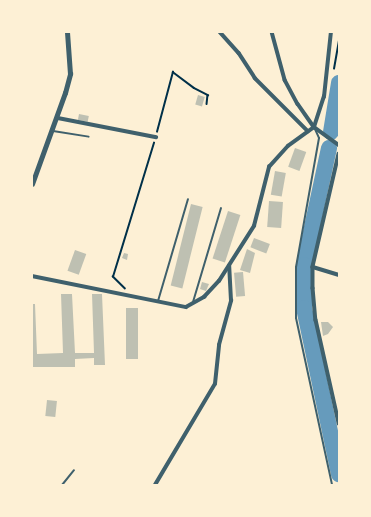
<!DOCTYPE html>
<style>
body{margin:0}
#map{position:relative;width:371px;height:517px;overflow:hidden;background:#fdf0d5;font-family:Literata,serif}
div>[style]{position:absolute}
.river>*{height:16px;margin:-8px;padding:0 8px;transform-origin:8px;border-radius:8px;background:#669bbc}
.building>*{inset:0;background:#bec0b2;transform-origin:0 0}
.path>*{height:1.5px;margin:-0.75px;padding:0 0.75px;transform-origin:0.75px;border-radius:0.75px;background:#003049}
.service>*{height:2px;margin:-1px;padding:0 1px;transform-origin:1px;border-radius:1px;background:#3f606c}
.minor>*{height:3.5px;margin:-1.75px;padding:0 1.75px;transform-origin:1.75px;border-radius:1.75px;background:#3f606c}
.tertiary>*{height:4.5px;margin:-2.25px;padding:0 2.25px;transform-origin:2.25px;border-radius:2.25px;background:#3f606c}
span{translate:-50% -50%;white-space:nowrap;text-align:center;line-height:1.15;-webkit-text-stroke:4px #fdf0d5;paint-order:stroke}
.frame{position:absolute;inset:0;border:33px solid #fdf0d5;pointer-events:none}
</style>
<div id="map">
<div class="river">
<div style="left:331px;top:132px;width:50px;rotate:-80.7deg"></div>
<div style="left:329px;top:148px;width:120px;rotate:102.1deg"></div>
<div style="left:304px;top:265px;width:43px;rotate:90deg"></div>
<div style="left:304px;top:308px;width:170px;rotate:78.1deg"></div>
</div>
<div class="building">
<div style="left:198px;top:95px;width:7px;height:10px;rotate:16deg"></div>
<div style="left:79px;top:114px;width:10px;height:6px;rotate:11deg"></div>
<div style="left:295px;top:148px;width:12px;height:20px;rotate:20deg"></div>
<div style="left:275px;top:171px;width:11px;height:24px;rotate:10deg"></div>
<div style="left:269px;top:201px;width:14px;height:26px;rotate:4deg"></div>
<div style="left:191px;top:204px;width:12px;height:84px;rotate:14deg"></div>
<div style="left:228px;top:211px;width:13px;height:50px;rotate:18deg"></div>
<div style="left:254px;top:238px;width:17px;height:10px;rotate:21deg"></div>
<div style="clip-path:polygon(247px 249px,255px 253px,250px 273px,240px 270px)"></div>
<div style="left:75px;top:250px;width:12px;height:22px;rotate:20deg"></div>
<div style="clip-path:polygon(124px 253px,128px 254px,127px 260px,122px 258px)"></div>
<div style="left:243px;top:272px;width:24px;height:9px;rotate:85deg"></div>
<div style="clip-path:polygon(202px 282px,209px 284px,206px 291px,200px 289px)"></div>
<div style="clip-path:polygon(61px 294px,72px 294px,75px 353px,94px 353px,92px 294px,102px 294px,105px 365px,94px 365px,94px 358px,75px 359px,75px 367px,32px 367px,32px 304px,35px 304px,37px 354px,63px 353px)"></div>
<div style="left:126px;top:308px;width:12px;height:51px"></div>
<div style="clip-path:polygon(321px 322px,328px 322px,333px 327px,328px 334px,323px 336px)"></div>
<div style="left:47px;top:400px;width:10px;height:16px;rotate:6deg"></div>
</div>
<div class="path">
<div style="left:334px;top:69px;width:28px;rotate:-80deg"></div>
<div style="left:157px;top:132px;width:62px;rotate:-75.1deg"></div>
<div style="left:173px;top:72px;width:26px;rotate:37deg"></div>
<div style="left:194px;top:88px;width:16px;rotate:27deg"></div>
<div style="left:208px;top:95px;width:9px;rotate:96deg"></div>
<div style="left:125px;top:289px;width:17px;rotate:-135deg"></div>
<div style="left:113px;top:277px;width:140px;rotate:-73deg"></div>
</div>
<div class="service">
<div style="left:315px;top:129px;width:10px;rotate:66deg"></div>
<div style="left:319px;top:138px;width:131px;rotate:100.1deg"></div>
<div style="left:296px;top:267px;width:51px;rotate:90deg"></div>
<div style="left:296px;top:318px;width:171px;rotate:77.8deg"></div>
<div style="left:53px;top:131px;width:36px;rotate:9deg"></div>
<div style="left:158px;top:301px;width:106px;rotate:-73.6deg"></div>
<div style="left:193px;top:302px;width:98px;rotate:-73.4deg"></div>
<div style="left:62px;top:485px;width:19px;rotate:-51deg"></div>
</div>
<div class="minor">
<div style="left:220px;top:32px;width:28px;rotate:48deg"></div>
<div style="left:239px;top:53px;width:30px;rotate:57deg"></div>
<div style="left:255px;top:78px;width:75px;rotate:45deg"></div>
<div style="left:272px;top:32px;width:50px;rotate:74.8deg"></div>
<div style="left:285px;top:80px;width:27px;rotate:62deg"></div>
<div style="left:298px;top:104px;width:28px;rotate:55deg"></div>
<div style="left:314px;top:127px;width:31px;rotate:36deg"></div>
<div style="left:58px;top:118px;width:100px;rotate:11deg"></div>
<div style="left:339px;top:154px;width:116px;rotate:103deg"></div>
<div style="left:313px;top:267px;width:21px;rotate:90deg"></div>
<div style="left:313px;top:288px;width:32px;rotate:85deg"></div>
<div style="left:316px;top:320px;width:106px;rotate:77.4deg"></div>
<div style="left:313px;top:267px;width:27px;rotate:17deg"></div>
<div style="left:32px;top:276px;width:157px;rotate:11.4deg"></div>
<div style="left:186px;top:307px;width:21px;rotate:-29deg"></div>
<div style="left:204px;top:297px;width:22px;rotate:-47deg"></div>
<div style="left:219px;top:281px;width:65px;rotate:-57.5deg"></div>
<div style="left:254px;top:226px;width:61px;rotate:-75.7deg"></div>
<div style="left:269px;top:167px;width:28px;rotate:-48deg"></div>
<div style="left:288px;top:146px;width:32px;rotate:-36deg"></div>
<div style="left:314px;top:127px;width:32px;rotate:-72deg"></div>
<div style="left:324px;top:97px;width:65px;rotate:-83.9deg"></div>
<div style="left:155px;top:485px;width:117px;rotate:-59.3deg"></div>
<div style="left:215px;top:384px;width:39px;rotate:-84deg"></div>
<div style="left:219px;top:345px;width:46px;rotate:-74.7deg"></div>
<div style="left:231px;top:301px;width:35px;rotate:-93deg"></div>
</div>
<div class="tertiary">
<div style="left:32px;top:184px;width:97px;rotate:-70.1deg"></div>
<div style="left:65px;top:93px;width:20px;rotate:-75deg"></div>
<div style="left:70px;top:74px;width:42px;rotate:-94.1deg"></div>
</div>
<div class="frame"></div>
</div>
